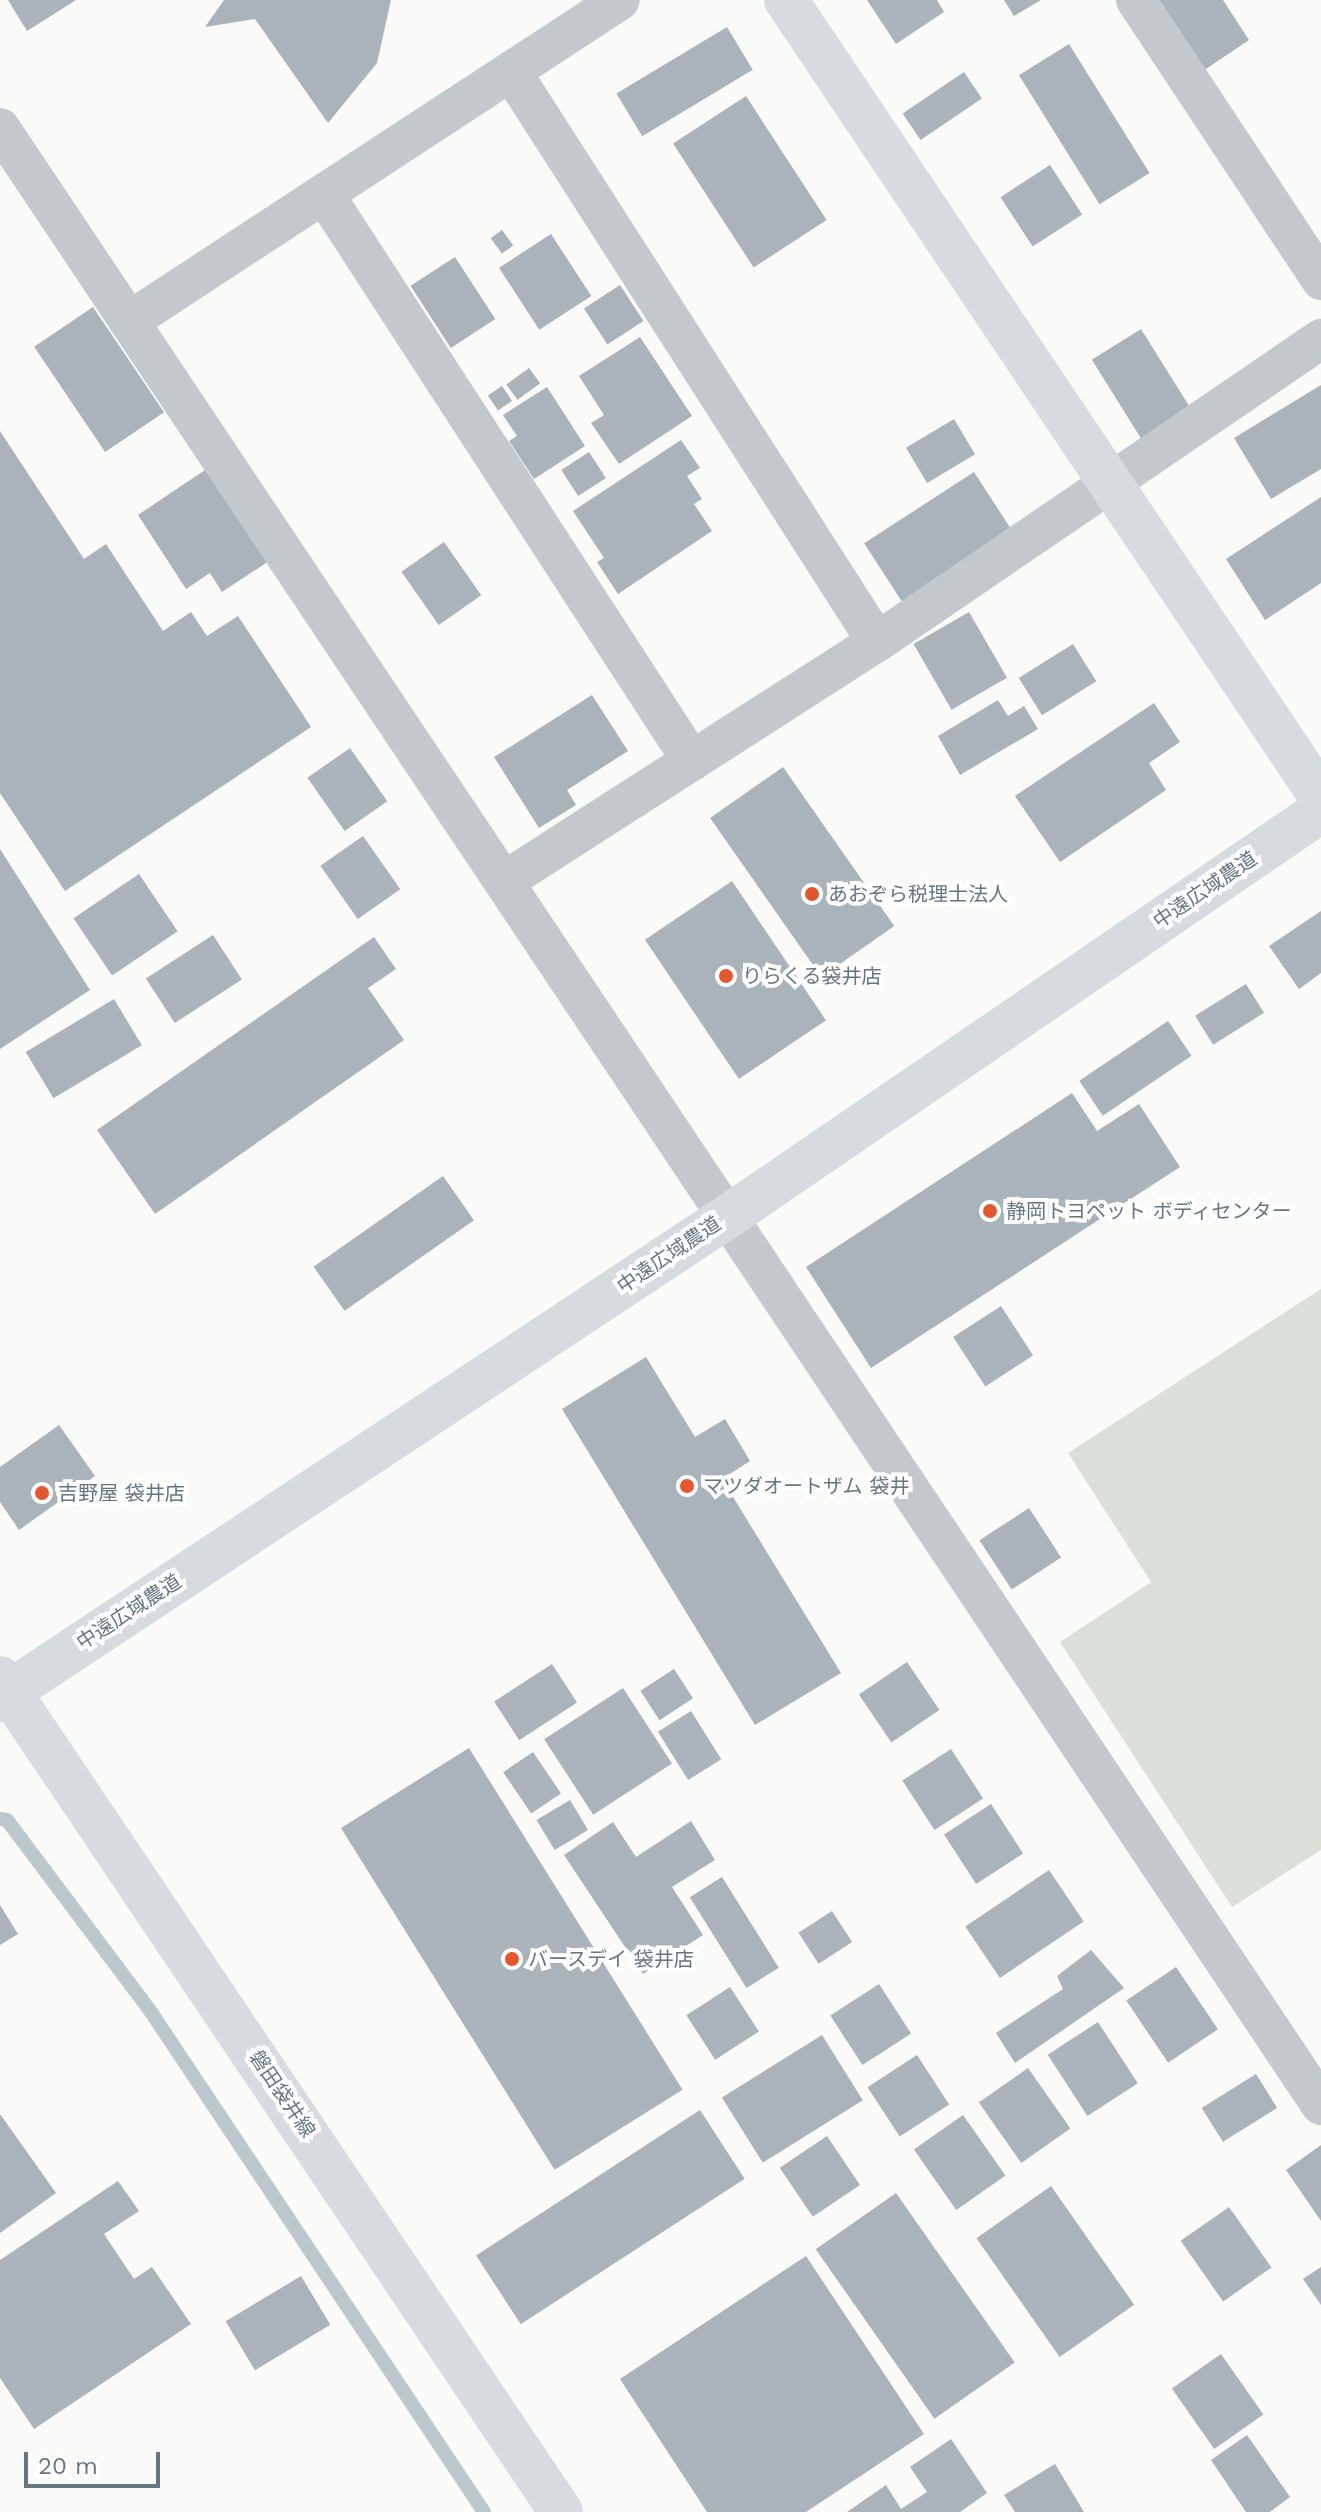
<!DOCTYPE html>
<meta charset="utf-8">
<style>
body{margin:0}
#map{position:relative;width:1321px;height:2512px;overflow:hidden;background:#fafaf8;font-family:"Work Sans","Noto Sans JP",sans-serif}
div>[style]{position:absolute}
.green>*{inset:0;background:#dadfd7}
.stream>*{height:14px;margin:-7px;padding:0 7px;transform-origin:7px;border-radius:7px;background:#bbc7cb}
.building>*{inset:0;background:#aab3b9;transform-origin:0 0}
.street>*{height:40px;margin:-20px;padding:0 20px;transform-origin:20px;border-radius:20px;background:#c3c8cc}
.secondary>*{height:44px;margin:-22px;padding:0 22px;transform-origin:22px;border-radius:22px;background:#d6dbdf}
.primary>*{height:44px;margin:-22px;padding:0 22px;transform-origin:22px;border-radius:22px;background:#d6dbdf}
.dots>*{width:22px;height:22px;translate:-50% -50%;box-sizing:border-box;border:4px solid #fff;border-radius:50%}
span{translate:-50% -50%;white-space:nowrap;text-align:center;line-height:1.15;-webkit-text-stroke:8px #fff;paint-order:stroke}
.street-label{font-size:20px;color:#657683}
.poi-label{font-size:20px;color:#657683}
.left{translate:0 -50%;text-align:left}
.scale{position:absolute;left:24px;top:2452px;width:136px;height:36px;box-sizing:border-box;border:4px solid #657683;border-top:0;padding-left:10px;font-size:24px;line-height:28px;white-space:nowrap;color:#657683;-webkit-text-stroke:6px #fff;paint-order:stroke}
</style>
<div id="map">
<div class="green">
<div style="clip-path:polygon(1321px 1289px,1321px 1850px,1232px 1907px,1060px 1642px,1151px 1582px,1068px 1453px)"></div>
</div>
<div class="stream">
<div style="left:0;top:1819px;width:7px;rotate:8deg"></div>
<div style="left:7px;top:1820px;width:240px;rotate:53.1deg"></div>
<div style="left:151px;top:2012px;width:601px;rotate:56.34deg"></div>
</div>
<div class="building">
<div style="clip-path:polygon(8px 0,76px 0,27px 31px)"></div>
<div style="clip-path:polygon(224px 0,391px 0,377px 63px,328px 123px,255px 19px,205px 27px)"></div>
<div style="clip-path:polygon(867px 0,937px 0,944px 12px,896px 44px)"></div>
<div style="clip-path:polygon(1004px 0,1041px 0,1014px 16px)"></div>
<div style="clip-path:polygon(1153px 0,1223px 0,1249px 40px,1200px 73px)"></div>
<div style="left:727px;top:27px;width:50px;height:129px;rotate:59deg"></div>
<div style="left:1069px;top:44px;width:152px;height:59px;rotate:58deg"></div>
<div style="left:964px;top:72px;width:32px;height:74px;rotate:56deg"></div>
<div style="left:746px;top:96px;width:148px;height:87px;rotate:57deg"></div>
<div style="left:1050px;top:165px;width:59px;height:59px;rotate:57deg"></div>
<div style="left:502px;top:230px;width:19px;height:14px;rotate:54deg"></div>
<div style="left:551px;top:234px;width:74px;height:62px;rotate:57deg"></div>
<div style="left:455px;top:257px;width:74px;height:53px;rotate:57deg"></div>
<div style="left:620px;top:285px;width:43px;height:43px;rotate:57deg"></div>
<div style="left:93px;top:307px;width:127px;height:71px;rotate:56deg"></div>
<div style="left:1141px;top:329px;width:100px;height:58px;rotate:58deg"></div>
<div style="clip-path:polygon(640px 337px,692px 416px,619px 464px,591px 423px,604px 415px,579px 376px)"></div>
<div style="left:529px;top:368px;width:19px;height:28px;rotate:54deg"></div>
<div style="clip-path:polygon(1321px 385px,1321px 469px,1271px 499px,1234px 438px)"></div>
<div style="left:502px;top:386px;width:18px;height:17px;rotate:56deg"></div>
<div style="clip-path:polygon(547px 387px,585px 446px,534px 479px,509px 441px,517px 436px,503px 415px)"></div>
<div style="left:954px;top:419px;width:41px;height:56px;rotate:59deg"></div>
<div style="clip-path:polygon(0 431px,84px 559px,106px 544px,163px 631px,191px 612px,207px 636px,238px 616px,311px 727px,65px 891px,0 793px)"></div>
<div style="clip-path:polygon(681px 440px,700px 468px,687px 476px,702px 499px,694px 504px,712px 531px,618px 594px,597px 562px,604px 558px,573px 511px)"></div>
<div style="left:589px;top:452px;width:31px;height:33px;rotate:57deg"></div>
<div style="clip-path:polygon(208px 468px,269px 561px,222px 592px,210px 573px,186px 589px,138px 515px)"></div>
<div style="left:974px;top:472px;width:72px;height:131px;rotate:57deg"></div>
<div style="clip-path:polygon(1321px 497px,1321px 583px,1265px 620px,1226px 559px)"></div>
<div style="left:444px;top:542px;width:65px;height:52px;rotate:55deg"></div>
<div style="left:969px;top:612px;width:76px;height:64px;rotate:60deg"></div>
<div style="left:1073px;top:644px;width:44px;height:64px;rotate:58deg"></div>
<div style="clip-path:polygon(592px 695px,628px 751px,567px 790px,576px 805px,539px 828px,494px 757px)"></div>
<div style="clip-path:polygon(998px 700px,1008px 716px,1024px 706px,1038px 729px,960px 775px,938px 736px)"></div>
<div style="clip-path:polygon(1154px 703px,1180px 742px,1149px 763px,1166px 790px,1060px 862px,1015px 796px)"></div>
<div style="left:350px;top:748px;width:65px;height:52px;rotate:55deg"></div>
<div style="left:783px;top:767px;width:194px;height:89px;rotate:55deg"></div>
<div style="left:363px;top:836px;width:65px;height:52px;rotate:55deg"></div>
<div style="clip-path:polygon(0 849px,90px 990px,0 1049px)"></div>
<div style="left:139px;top:874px;width:69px;height:79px;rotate:56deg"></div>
<div style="left:732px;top:881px;width:168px;height:105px;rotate:56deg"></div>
<div style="clip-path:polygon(1321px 911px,1321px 973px,1299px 989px,1269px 946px)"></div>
<div style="left:213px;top:935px;width:53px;height:80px;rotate:57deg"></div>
<div style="clip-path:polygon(374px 937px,396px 969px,368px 988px,404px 1040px,155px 1214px,97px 1130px)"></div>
<div style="left:1246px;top:984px;width:34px;height:60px;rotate:58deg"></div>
<div style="left:114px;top:999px;width:54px;height:103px;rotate:59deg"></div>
<div style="left:1168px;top:1021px;width:42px;height:107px;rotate:56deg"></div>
<div style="clip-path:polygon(1072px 1093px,1097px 1131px,1139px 1104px,1180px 1167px,871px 1368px,806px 1267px)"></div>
<div style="left:443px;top:1176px;width:54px;height:158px;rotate:55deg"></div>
<div style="left:1001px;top:1306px;width:59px;height:57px;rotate:57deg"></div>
<div style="clip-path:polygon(646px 1357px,695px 1437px,725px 1419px,750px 1461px,722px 1479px,841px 1673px,755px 1725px,562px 1409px)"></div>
<div style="clip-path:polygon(59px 1425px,95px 1476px,19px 1530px,0 1502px,0 1467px)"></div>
<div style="left:1029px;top:1508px;width:59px;height:59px;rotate:57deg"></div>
<div style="left:907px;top:1662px;width:58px;height:58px;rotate:56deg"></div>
<div style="left:552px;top:1664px;width:46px;height:69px;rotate:57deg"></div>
<div style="left:674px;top:1669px;width:35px;height:40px;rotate:57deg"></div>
<div style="left:623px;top:1688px;width:90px;height:94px;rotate:57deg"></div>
<div style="left:691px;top:1711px;width:57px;height:39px;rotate:58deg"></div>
<div style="left:469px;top:1748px;width:403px;height:151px;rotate:58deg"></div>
<div style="left:951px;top:1749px;width:59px;height:58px;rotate:57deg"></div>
<div style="left:533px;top:1752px;width:50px;height:36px;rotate:56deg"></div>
<div style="left:570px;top:1800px;width:35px;height:39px;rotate:59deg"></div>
<div style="left:991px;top:1804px;width:59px;height:56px;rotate:57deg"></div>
<div style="clip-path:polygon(691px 1821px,715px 1860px,672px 1887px,703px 1935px,643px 1974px,564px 1855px,613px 1822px,636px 1857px)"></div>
<div style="left:1049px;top:1870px;width:62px;height:101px;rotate:56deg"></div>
<div style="left:722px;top:1877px;width:107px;height:38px;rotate:58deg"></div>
<div style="clip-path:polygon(0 1905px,18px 1934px,0 1945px)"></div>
<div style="left:832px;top:1911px;width:37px;height:40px;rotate:57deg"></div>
<div style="clip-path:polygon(1091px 1950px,1124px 1988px,1015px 2063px,996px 2033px,1063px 1989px,1057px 1976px)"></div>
<div style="left:1176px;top:1967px;width:75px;height:60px;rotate:56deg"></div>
<div style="left:879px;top:1984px;width:59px;height:58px;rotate:57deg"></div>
<div style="left:730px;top:1987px;width:53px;height:52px;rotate:57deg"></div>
<div style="left:1098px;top:2022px;width:73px;height:60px;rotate:57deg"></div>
<div style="left:822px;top:2035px;width:77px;height:118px;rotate:58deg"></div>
<div style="left:917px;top:2055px;width:59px;height:59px;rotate:57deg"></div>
<div style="left:1028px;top:2068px;width:74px;height:60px;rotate:55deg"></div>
<div style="left:1256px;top:2074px;width:40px;height:64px;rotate:58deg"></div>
<div style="left:700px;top:2110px;width:82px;height:267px;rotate:57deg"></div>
<div style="clip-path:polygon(0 2114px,56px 2193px,0 2233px)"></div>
<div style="left:963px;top:2115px;width:74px;height:60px;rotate:55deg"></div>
<div style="left:827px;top:2136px;width:59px;height:57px;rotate:56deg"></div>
<div style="clip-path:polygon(1321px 2145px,1321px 2221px,1286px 2170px)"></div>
<div style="clip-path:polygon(118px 2181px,139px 2211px,104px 2234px,134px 2279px,152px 2267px,191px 2324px,34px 2429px,0 2378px,0 2260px)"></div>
<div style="left:1051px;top:2186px;width:145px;height:91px;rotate:55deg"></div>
<div style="left:896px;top:2193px;width:207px;height:98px;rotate:55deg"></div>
<div style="left:1229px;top:2207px;width:74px;height:59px;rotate:55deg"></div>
<div style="clip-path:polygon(806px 2256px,924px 2434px,806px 2512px,707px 2512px,620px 2379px)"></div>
<div style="clip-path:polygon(1321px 2267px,1321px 2305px,1303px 2279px)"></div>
<div style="left:301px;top:2276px;width:57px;height:88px;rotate:59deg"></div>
<div style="left:1221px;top:2354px;width:74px;height:60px;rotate:55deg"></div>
<div style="clip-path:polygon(1247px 2435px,1290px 2497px,1270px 2512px,1246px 2512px,1211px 2460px)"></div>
<div style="clip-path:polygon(951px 2439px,987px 2493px,960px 2512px,847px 2512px,886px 2485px,901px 2509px,927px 2492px,910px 2467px)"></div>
<div style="clip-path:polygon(1055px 2464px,1084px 2512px,1015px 2512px,1004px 2495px)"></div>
</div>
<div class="street">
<div style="left:1136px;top:0;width:336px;rotate:56.5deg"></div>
<div style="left:0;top:128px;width:2378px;rotate:56.25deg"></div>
<div style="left:324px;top:194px;width:676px;rotate:57.02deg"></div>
<div style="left:131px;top:320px;width:584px;rotate:-33.2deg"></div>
<div style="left:877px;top:642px;width:538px;rotate:-34.31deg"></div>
<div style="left:506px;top:880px;width:441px;rotate:-32.7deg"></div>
<div style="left:877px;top:642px;width:678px;rotate:-122.66deg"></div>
</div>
<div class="secondary">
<div style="left:786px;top:0;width:960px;rotate:56.13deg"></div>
<div style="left:0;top:1678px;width:1005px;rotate:56.07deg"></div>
<div style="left:12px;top:1690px;width:861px;rotate:-33.49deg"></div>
<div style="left:730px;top:1215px;width:716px;rotate:-34.36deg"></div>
</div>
<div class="primary">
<div style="left:0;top:1700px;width:16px;rotate:-40deg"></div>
</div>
<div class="dots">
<div style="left:812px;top:894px;background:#e4572e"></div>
<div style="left:726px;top:976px;background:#e4572e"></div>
<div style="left:990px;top:1211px;background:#e4572e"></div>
<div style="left:687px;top:1486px;background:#e4572e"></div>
<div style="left:42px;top:1493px;background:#e4572e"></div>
<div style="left:512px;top:1959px;background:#e4572e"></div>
</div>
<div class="street-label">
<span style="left:1205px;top:890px;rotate:-34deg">中遠広域農道</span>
<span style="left:669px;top:1255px;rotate:-34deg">中遠広域農道</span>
<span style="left:129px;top:1612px;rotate:-33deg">中遠広域農道</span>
<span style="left:282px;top:2094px;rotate:56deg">磐田袋井線</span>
</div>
<div class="poi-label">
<span class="left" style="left:828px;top:894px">あおぞら税理士法人</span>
<span class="left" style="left:742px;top:976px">りらくる袋井店</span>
<span class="left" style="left:1006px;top:1211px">静岡トヨペット ボディセンター</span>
<span class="left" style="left:703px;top:1486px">マツダオートザム 袋井</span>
<span class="left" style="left:58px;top:1493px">吉野屋 袋井店</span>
<span class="left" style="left:528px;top:1959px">バースデイ 袋井店</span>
</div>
<div class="scale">20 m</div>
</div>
